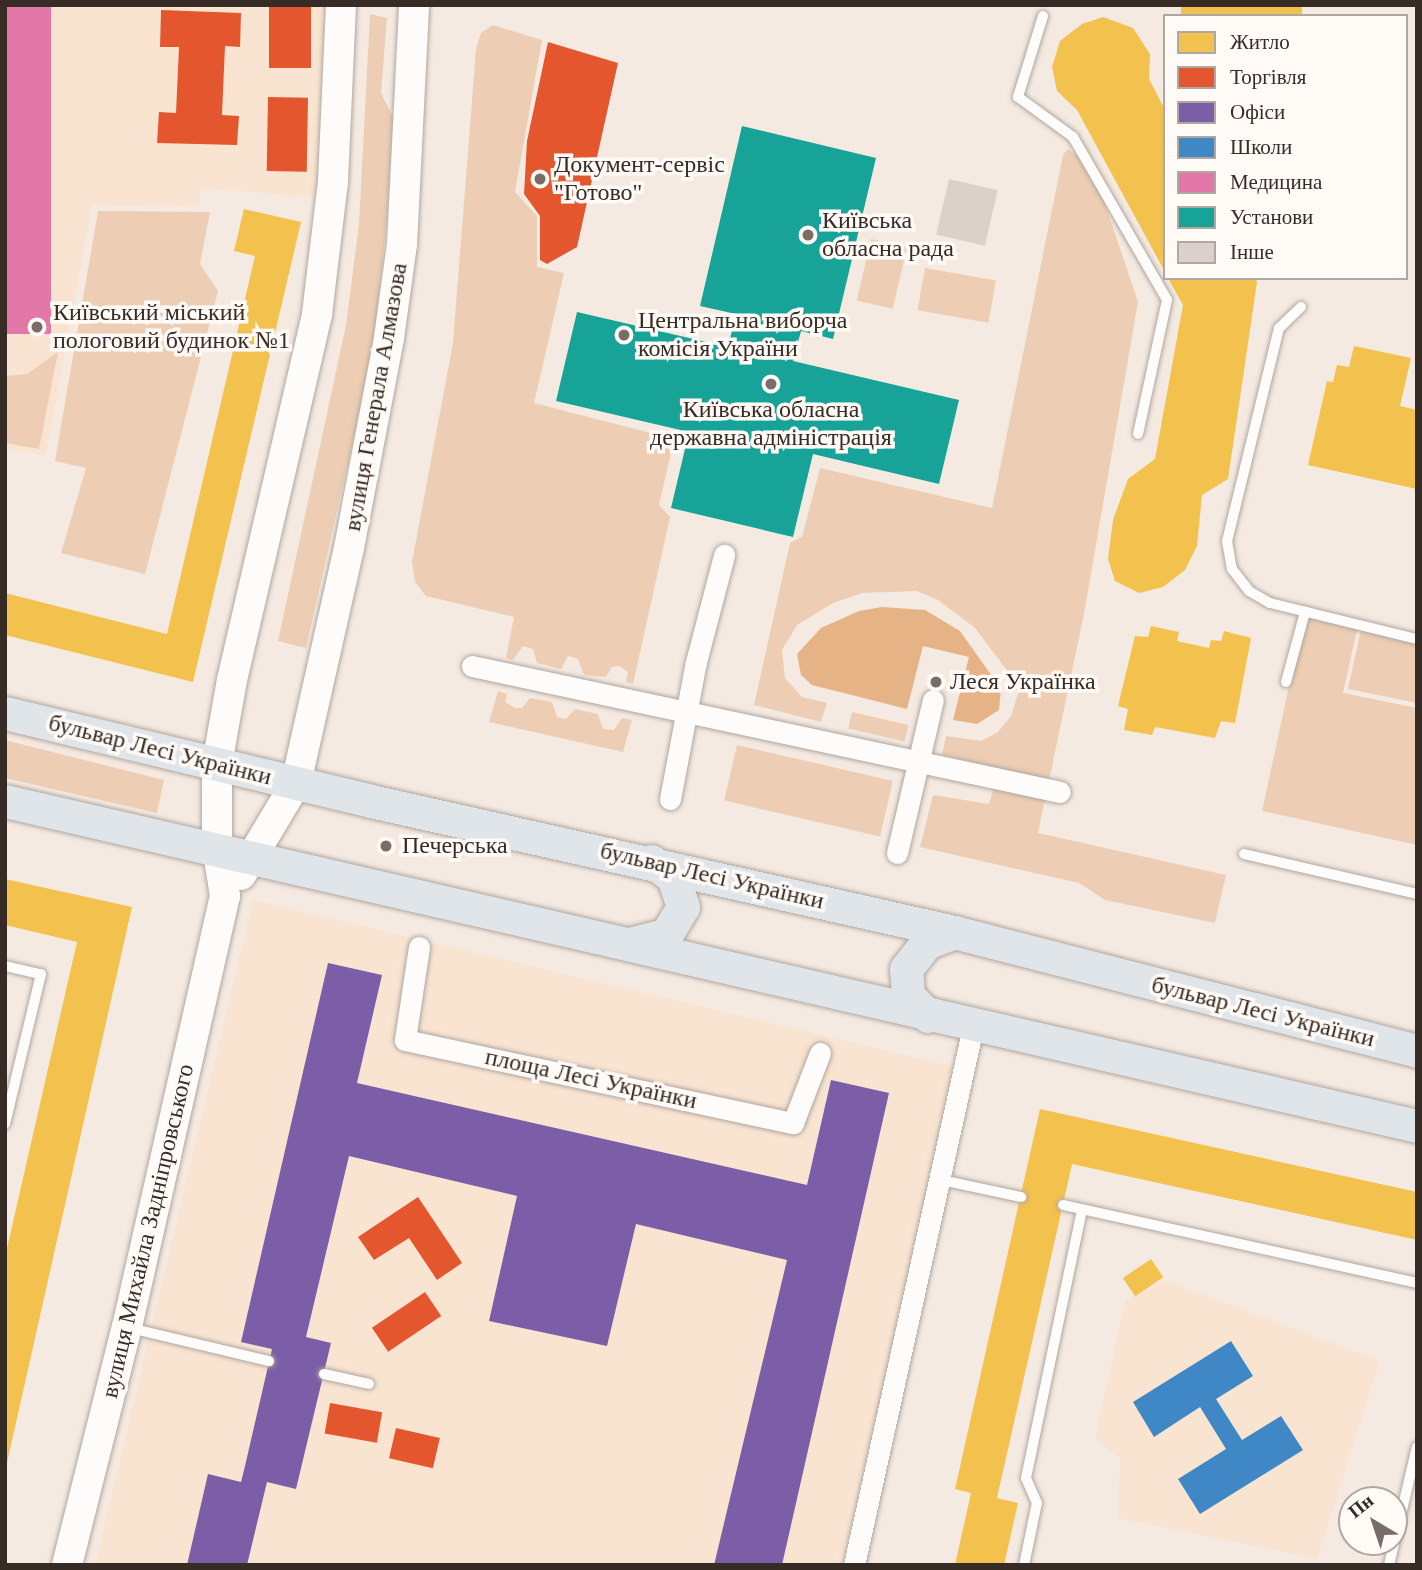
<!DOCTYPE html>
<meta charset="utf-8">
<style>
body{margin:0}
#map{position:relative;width:1422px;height:1570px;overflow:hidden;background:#f5eae1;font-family:"Times New Roman",serif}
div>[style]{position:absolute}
.built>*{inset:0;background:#f9e4d2}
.green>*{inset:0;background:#edceb4;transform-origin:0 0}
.water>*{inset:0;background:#e6b386}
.homes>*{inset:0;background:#f2c14e;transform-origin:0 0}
.shops>*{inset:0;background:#e4572e;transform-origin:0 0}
.offices>*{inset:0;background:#7b5ea7}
.schools>*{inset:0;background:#3f88c5}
.health>*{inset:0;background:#e377a8;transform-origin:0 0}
.public>*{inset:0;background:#17a398}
.building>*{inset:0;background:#dbd1ca;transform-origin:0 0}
.roads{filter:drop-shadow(0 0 2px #b0a7a0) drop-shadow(0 0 2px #b0a7a0)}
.lane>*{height:10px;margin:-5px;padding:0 5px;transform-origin:5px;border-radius:5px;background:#fefcfa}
.street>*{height:21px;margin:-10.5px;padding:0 10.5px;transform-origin:10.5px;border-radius:10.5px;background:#fefcfa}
.secondary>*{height:30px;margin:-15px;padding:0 15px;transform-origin:15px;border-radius:15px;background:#fefcfa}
.primary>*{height:33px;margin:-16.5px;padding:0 16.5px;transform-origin:16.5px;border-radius:16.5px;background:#e0e5ea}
.dots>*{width:19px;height:19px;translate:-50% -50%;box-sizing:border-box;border:4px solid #fffaf6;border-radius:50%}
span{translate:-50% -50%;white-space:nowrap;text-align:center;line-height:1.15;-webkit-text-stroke:7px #fffaf6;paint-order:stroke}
.poi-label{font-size:24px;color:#362c25}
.left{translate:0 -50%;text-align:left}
.street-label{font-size:24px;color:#362c25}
.frame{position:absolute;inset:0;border:7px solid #362c25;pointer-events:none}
.legend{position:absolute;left:1163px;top:14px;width:245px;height:266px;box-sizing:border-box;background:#fffaf6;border:2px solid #afa8a2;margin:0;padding:9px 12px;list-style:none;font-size:21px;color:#362c25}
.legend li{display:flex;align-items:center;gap:14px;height:35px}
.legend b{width:35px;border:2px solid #afa8a2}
.north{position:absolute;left:1338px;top:1486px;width:70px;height:70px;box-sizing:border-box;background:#fffaf6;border:2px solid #afa8a2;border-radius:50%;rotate:321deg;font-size:19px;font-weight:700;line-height:28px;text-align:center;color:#362c25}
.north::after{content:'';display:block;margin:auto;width:24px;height:32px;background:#796e67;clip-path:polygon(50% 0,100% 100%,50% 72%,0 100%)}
</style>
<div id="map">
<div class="built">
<div style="clip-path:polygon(5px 5px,326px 5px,320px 198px,201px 188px,199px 207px,92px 205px,46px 456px,5px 448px)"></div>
<div style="clip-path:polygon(253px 900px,952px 1066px,954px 1077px,842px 1565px,95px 1565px)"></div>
<div style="clip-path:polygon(1164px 1280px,1380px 1361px,1317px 1559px,1118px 1518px,1120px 1458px,1095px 1439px,1125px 1301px)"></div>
</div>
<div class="green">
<div style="clip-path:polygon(370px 14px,387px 18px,381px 93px,393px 117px,387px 219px,372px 356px,306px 648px,278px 641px,346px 325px,359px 224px)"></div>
<div style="clip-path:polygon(493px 25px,542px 40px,515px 192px,537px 216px,537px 267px,564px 273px,534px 403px,674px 439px,659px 505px,670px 517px,633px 684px,626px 682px,628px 672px,620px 666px,612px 667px,606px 677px,584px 675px,578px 659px,568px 656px,561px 669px,537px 663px,533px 649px,523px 646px,513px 660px,506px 658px,514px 617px,426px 596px,415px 582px,412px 562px,453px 343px,476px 49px,481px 33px)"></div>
<div style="clip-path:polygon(1068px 149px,1092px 165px,1138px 302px,1084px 614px,1038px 833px,1226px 875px,1215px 923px,1105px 900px,1079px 883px,920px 847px,933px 795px,989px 804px,999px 768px,942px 755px,946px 736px,981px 741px,998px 732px,1011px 716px,1018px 694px,1009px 673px,975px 628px,938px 600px,917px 591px,862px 593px,833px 603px,797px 625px,782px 650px,785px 678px,802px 697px,827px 703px,821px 722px,754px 705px,790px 543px,802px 537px,820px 468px,992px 508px,1063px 155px)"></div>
<div style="clip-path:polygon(98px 211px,210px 212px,200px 264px,218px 291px,145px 574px,61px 553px,86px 468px,55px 461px)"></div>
<div style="left:871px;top:239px;width:37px;height:63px;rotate:13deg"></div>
<div style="left:925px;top:268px;width:72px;height:43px;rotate:10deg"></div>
<div style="clip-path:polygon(58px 352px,39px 449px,5px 443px,5px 376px,27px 374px)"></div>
<div style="clip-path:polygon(1305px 612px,1358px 625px,1343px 693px,1417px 708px,1417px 845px,1262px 811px)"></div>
<div style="clip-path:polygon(1361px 630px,1417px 643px,1417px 703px,1348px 689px)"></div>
<div style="clip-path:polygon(498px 691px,507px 694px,505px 702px,515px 708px,522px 708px,530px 698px,552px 702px,557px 717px,566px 719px,575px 709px,598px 714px,603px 729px,614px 730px,622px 718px,632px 720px,623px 752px,489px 722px)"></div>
<div style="left:852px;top:712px;width:58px;height:17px;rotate:13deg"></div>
<div style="clip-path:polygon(5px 740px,164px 780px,157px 813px,5px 778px)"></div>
<div style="left:737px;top:745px;width:160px;height:57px;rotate:13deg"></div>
</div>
<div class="water">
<div style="clip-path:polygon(882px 607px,925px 610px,960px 631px,1001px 689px,999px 710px,977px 724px,953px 720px,969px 657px,923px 646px,907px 709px,812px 685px,801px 675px,797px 654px,821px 628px,859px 611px)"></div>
</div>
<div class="homes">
<div style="left:1181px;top:5px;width:121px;height:12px"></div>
<div style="clip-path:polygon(1103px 17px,1133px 28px,1150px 54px,1149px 79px,1165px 110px,1165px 272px,1077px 110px,1057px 91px,1052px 67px,1060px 41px,1082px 24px)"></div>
<div style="clip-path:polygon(244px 209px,301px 222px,193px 682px,5px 635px,5px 593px,167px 634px,255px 256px,234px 251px)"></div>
<div style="clip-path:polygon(1168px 278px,1255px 278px,1257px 282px,1228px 479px,1202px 495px,1197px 546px,1185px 570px,1163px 587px,1139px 593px,1115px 581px,1108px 559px,1113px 520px,1128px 479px,1155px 459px,1183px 305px)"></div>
<div style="clip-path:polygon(1354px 346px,1411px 358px,1400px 406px,1417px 410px,1417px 489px,1308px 465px,1327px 381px,1333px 382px,1337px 365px,1349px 367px)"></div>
<div style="clip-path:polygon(1151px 626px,1179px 632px,1177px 641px,1209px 648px,1211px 640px,1221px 641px,1224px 631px,1251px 638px,1235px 723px,1221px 721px,1215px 738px,1155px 727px,1152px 735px,1124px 730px,1128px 709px,1118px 706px,1135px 636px,1148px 637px)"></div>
<div style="clip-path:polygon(5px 879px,132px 907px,6px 1467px,5px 1257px,77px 942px,5px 925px)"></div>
<div style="clip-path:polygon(1040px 1109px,1417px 1192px,1417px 1240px,1072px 1164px,997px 1498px,1018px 1503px,1004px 1565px,955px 1565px,971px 1493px,955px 1489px)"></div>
<div style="left:1151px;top:1259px;width:22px;height:34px;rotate:56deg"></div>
</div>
<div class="shops">
<div style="left:269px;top:5px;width:42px;height:63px"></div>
<div style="clip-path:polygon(161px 10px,241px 13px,240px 47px,225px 46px,222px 115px,239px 116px,237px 145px,157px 143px,159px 112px,176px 113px,179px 47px,160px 47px)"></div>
<div style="clip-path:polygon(548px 42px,618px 63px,577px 247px,547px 264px,540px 260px,540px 216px,524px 194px,527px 141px)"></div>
<div style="left:268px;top:97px;width:40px;height:74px;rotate:1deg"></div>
<div style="clip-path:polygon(418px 1197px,462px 1263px,437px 1280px,409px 1238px,374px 1260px,358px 1237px)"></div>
<div style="left:425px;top:1292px;width:29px;height:64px;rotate:56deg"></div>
<div style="left:330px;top:1403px;width:53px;height:31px;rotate:10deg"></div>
<div style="left:396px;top:1428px;width:45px;height:31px;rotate:13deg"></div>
</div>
<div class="offices">
<div style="clip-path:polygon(328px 963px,382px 975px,357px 1083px,807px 1185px,831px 1080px,889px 1093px,782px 1565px,714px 1565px,787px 1260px,636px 1224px,607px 1346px,489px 1321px,517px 1196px,349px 1156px,306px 1337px,331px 1343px,296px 1489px,267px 1482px,247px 1565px,187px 1565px,208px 1474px,241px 1482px,245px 1466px,272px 1349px,241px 1342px)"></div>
</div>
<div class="schools">
<div style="clip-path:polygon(1231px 1341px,1253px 1376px,1216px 1399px,1242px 1440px,1281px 1416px,1303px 1450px,1200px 1514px,1178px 1479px,1226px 1449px,1200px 1407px,1154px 1437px,1133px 1402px)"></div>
</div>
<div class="health">
<div style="left:5px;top:5px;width:46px;height:329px"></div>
</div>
<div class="public">
<div style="clip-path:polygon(742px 126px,876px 158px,833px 339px,801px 331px,793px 361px,959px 400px,939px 484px,813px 454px,793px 537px,671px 508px,689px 432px,556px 401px,577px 312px,728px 347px,736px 314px,700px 306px)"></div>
</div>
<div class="building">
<div style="left:949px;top:179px;width:50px;height:57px;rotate:13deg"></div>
</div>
<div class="roads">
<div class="lane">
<div style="left:1043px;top:16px;width:85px;rotate:107.2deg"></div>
<div style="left:1018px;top:97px;width:68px;rotate:36deg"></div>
<div style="left:1073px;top:137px;width:188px;rotate:60deg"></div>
<div style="left:1167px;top:300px;width:137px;rotate:102.2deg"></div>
<div style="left:1301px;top:307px;width:30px;rotate:136deg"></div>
<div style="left:1279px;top:328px;width:219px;rotate:103.7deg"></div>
<div style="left:1227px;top:541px;width:28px;rotate:80deg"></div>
<div style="left:1232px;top:569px;width:28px;rotate:52deg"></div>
<div style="left:1249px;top:591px;width:24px;rotate:30deg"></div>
<div style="left:1270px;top:603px;width:151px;rotate:13.8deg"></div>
<div style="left:1286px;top:682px;width:73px;rotate:-74.8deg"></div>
<div style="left:1244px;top:854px;width:178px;rotate:13deg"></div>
<div style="left:5px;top:966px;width:37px;rotate:13deg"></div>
<div style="left:41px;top:974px;width:154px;rotate:103.5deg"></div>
<div style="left:941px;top:1180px;width:82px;rotate:12deg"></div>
<div style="left:1063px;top:1205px;width:362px;rotate:12.4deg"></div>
<div style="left:130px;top:1328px;width:143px;rotate:13.4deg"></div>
<div style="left:324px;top:1374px;width:46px;rotate:12.5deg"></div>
<div style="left:1024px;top:1565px;width:63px;rotate:-78.2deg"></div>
<div style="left:1037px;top:1503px;width:27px;rotate:-114deg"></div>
<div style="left:1026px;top:1478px;width:274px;rotate:-78.2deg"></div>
<div style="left:1389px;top:1565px;width:121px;rotate:-76.7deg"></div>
</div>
<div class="street">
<div style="left:472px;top:666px;width:601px;rotate:12.09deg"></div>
<div style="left:670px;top:799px;width:139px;rotate:-79.3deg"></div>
<div style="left:696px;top:662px;width:111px;rotate:-75.3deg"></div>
<div style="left:897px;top:853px;width:157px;rotate:-76.8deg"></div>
<div style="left:419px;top:947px;width:94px;rotate:98.6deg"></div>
<div style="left:405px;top:1040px;width:397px;rotate:12.1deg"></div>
<div style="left:793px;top:1123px;width:75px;rotate:-68.9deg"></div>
<div style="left:854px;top:1565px;width:551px;rotate:-77.53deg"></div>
</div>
<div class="secondary">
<div style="left:241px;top:875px;width:107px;rotate:-59.1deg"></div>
<div style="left:296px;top:783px;width:241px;rotate:-77.3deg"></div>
<div style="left:349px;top:548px;width:214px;rotate:-79.2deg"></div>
<div style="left:389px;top:338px;width:95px;rotate:-82.1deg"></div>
<div style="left:402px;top:244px;width:239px;rotate:-87.1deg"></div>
<div style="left:67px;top:1565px;width:245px;rotate:-75.9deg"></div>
<div style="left:127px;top:1327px;width:442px;rotate:-77.2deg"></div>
<div style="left:225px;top:896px;width:51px;rotate:-99.1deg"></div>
<div style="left:217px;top:846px;width:82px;rotate:-90deg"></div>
<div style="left:217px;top:764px;width:85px;rotate:-79.9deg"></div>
<div style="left:232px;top:680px;width:376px;rotate:-76.9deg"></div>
<div style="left:317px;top:314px;width:134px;rotate:-83.1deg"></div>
<div style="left:333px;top:181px;width:176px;rotate:-87.4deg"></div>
</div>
<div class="primary">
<div style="left:5px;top:713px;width:376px;rotate:13.5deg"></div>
<div style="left:371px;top:801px;width:598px;rotate:12.66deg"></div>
<div style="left:954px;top:932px;width:478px;rotate:14.4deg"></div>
<div style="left:5px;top:801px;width:1449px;rotate:12.96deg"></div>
<div style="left:633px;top:943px;width:34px;rotate:-14deg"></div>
<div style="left:666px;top:935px;width:33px;rotate:-59deg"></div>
<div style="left:683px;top:907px;width:32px;rotate:-108deg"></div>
<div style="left:673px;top:877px;width:27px;rotate:-144deg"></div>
<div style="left:928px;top:1016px;width:29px;rotate:-134deg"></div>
<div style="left:908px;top:995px;width:26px;rotate:-94deg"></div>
<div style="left:906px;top:969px;width:33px;rotate:-52deg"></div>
<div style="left:926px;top:943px;width:30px;rotate:-21deg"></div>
</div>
</div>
<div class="dots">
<div style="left:540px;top:179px;background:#796e67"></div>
<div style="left:808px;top:235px;background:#796e67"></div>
<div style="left:37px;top:327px;background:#796e67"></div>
<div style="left:624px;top:335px;background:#796e67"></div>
<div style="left:771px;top:384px;background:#796e67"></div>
<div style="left:936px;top:682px;background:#796e67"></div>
<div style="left:386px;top:846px;background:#796e67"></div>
</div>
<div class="poi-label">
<span class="left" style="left:554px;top:179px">Документ-сервіс<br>"Готово"</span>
<span class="left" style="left:822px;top:235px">Київська<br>обласна рада</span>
<span class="left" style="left:53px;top:327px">Київський міський<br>пологовий будинок №1</span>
<span class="left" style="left:638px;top:335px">Центральна виборча<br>комісія України</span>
<span style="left:771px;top:424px">Київська обласна<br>державна адміністрація</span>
<span class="left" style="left:950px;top:682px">Леся Українка</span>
<span class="left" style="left:402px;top:846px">Печерська</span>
</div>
<div class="street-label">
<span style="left:376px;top:397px;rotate:-80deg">вулиця Генерала Алмазова</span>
<span style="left:160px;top:750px;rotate:14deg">бульвар Лесі Українки</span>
<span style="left:712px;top:876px;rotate:13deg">бульвар Лесі Українки</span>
<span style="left:1263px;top:1012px;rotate:14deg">бульвар Лесі Українки</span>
<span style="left:591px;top:1079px;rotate:12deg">площа Лесі Українки</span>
<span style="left:148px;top:1231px;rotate:-77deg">вулиця Михайла Задніпровського</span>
</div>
<div class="frame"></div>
<ul class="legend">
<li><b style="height:19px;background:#f2c14e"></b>Житло</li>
<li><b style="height:19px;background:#e4572e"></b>Торгівля</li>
<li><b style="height:19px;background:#7b5ea7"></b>Офіси</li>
<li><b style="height:19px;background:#3f88c5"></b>Школи</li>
<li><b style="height:19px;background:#e377a8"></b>Медицина</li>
<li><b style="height:19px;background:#17a398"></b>Установи</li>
<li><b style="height:19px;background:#dbd1ca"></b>Інше</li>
</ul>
<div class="north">Пн</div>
</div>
